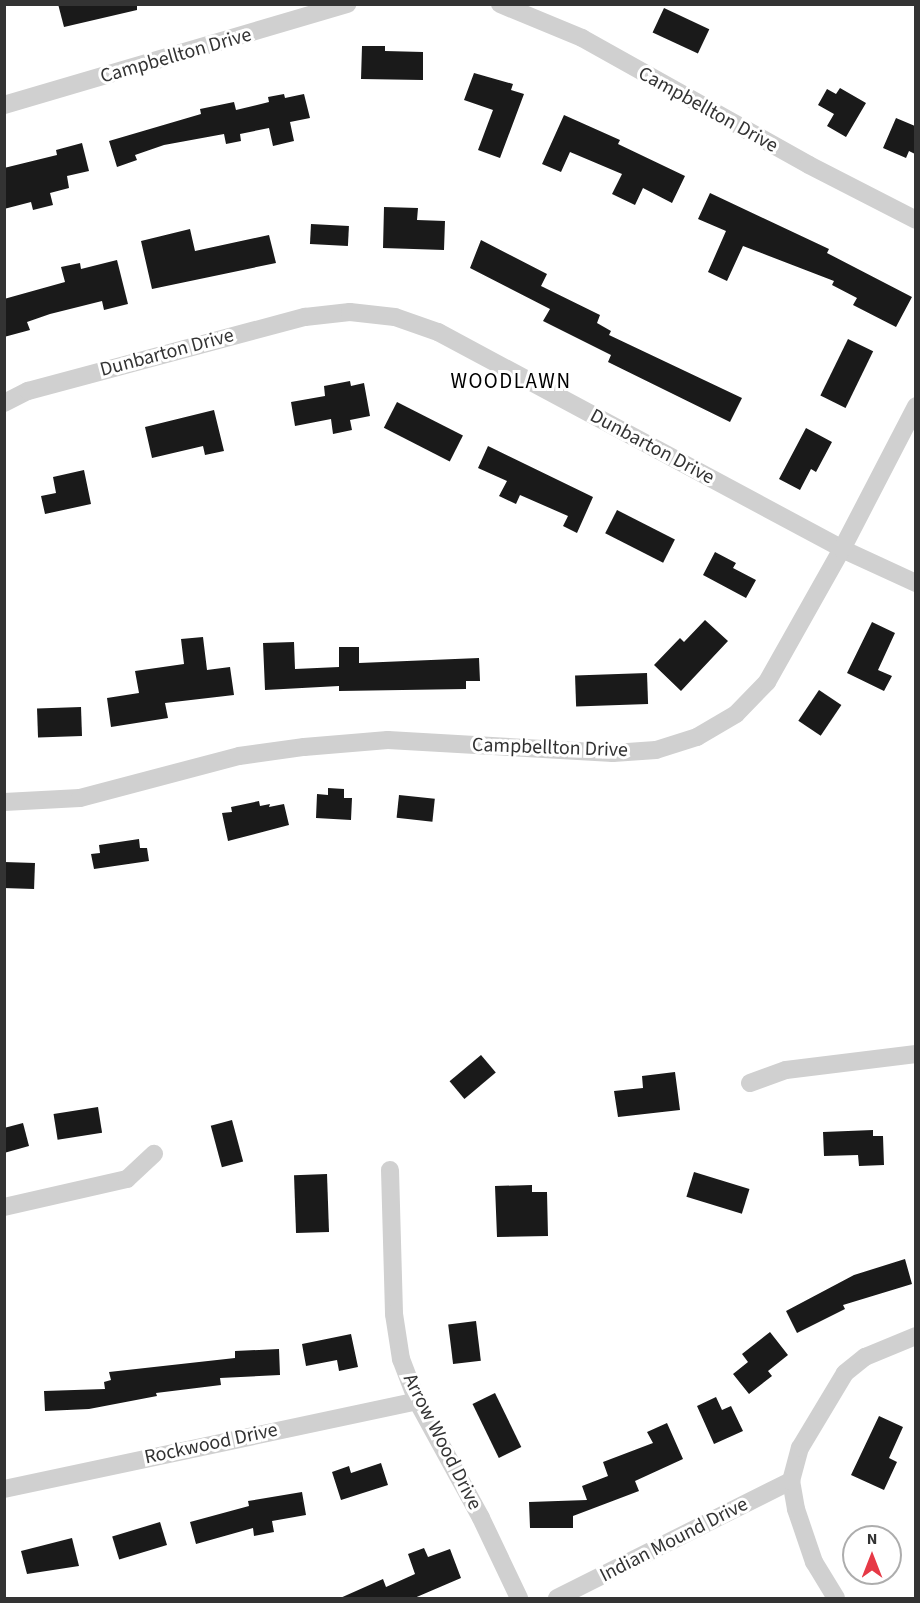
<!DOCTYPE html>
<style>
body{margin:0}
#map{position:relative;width:920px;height:1603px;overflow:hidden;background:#fff;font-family:"Source Sans 3",sans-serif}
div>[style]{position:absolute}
.building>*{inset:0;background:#1a1a1a;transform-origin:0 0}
.minor>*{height:18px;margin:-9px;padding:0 9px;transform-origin:9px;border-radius:9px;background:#d0d0d0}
span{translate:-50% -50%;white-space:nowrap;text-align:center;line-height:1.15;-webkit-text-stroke:6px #fff;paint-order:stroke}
.street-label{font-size:20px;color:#333}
.neighbourhood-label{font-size:21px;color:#000;letter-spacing:1.5px}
.frame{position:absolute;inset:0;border:6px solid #333;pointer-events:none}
.north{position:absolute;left:842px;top:1525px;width:60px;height:60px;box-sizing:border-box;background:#fff;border:2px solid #adadad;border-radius:50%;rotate:0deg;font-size:16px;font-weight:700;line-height:24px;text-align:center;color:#333}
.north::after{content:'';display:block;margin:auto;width:21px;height:27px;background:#e63946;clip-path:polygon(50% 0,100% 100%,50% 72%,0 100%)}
</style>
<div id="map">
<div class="building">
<div style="clip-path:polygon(58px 4px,137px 4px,137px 10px,64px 27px)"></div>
<div style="left:664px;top:8px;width:50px;height:27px;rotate:25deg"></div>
<div style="clip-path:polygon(362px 46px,385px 46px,385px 51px,423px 52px,423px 80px,361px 79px)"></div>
<div style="clip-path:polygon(474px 73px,513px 84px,511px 90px,524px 94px,500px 158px,478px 150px,493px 110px,464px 100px)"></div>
<div style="clip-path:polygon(840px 88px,866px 103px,846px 137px,827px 126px,834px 114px,818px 105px,827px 89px,836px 94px)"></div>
<div style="clip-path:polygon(284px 94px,285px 98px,304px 94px,310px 118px,290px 122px,294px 141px,273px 146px,269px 128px,240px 134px,241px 141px,226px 144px,224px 134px,164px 145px,135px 155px,137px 160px,117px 167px,109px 141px,201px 114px,200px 109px,234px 102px,236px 110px,269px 102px,268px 97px)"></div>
<div style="clip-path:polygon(564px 115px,620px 140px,618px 144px,685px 176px,672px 203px,643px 188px,635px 205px,612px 194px,622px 174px,570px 152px,561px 172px,542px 164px)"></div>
<div style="clip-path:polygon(896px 118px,915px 126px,915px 154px,909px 151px,906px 158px,883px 148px)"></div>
<div style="clip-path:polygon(82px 143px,89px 171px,67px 176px,69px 188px,50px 193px,53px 205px,33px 210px,31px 202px,4px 209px,4px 168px,57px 155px,56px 150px)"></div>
<div style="clip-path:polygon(710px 193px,829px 249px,827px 253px,912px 297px,896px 327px,853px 305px,857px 298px,832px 285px,834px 281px,743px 246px,727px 281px,708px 272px,726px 231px,698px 219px)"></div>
<div style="clip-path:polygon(384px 207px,418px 208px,417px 220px,445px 221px,444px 250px,383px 248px)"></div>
<div style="left:311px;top:224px;width:38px;height:20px;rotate:3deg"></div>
<div style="clip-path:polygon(190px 229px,195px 251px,269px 235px,276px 263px,152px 289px,141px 241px)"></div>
<div style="clip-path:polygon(481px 240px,547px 274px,541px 286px,600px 315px,597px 323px,611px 331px,609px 335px,742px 398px,730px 422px,608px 362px,611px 355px,543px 321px,550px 309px,470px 268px)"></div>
<div style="clip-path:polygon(117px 260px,128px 304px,104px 310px,102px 301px,50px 314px,27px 322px,30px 330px,4px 337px,4px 299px,65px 282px,61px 267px,80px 263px,81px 269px)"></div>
<div style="left:848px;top:339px;width:28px;height:63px;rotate:26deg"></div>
<div style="clip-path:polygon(350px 381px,351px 386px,364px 383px,370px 416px,350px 420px,352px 430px,333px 434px,331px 419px,295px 426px,291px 402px,325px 396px,324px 386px)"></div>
<div style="left:397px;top:402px;width:74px;height:29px;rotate:27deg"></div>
<div style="clip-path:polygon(214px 410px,224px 451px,205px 455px,203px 446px,152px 458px,145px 427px)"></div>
<div style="clip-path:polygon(806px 428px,832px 442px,816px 472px,811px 469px,800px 490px,779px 479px)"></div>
<div style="clip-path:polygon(488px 446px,593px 497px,577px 533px,563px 526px,568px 516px,520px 495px,516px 504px,499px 496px,507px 481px,478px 468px)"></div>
<div style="clip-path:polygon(84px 470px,91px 504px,45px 514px,41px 496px,56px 493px,53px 477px)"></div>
<div style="left:617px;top:510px;width:65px;height:26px;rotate:27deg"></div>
<div style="clip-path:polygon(715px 552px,736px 563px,733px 568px,756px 580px,746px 598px,703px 575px)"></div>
<div style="clip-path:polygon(705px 620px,728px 641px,681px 691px,654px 665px,680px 638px,684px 642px)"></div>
<div style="clip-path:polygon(872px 622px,895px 633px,878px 670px,892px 676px,884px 691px,847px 673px)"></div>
<div style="clip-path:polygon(203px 637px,207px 670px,230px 667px,234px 695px,165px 703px,168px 718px,111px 727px,107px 698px,139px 693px,135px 671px,184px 664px,181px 639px)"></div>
<div style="clip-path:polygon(294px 642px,295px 669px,339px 667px,339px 647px,359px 647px,359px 663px,479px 658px,480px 681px,466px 681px,466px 689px,339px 691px,339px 686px,265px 690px,263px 643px)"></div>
<div style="left:647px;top:673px;width:31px;height:72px;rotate:88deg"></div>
<div style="left:819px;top:690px;width:27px;height:37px;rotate:34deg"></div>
<div style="left:81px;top:707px;width:29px;height:44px;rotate:88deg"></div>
<div style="clip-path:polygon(328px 788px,344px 789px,344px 798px,352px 798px,351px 820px,316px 818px,317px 794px,328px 795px)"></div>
<div style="left:399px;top:795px;width:36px;height:23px;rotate:6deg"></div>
<div style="clip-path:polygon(259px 801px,260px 806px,270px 804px,269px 807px,284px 804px,289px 825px,228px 841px,222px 813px,232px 812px,231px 807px)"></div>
<div style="clip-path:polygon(139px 839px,140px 848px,147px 848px,149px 861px,94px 869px,91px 854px,100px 853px,99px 845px)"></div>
<div style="left:4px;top:862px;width:31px;height:26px;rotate:2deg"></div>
<div style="left:481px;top:1055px;width:23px;height:41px;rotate:50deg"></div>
<div style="clip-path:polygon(675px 1072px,680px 1110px,618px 1117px,614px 1091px,643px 1088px,642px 1076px)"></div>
<div style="left:98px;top:1107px;width:26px;height:45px;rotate:81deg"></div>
<div style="left:232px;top:1120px;width:43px;height:22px;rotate:75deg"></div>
<div style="clip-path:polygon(23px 1123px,29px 1146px,4px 1153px,4px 1128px)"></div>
<div style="clip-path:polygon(873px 1130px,873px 1136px,883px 1136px,884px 1165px,859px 1166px,858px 1155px,824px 1156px,823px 1132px)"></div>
<div style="left:694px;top:1172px;width:58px;height:26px;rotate:17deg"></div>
<div style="left:327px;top:1174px;width:58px;height:33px;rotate:88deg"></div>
<div style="clip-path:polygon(532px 1185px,532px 1192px,547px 1192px,548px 1236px,497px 1237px,495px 1186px)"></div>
<div style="clip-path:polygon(905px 1259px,912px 1284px,843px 1305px,845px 1309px,797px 1333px,786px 1311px,854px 1275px)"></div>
<div style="left:476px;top:1321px;width:40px;height:28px;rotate:83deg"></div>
<div style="clip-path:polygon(770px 1332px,788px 1355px,768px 1371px,772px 1376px,749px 1394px,733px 1374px,748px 1362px,742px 1354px)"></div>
<div style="clip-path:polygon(351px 1334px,358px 1367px,339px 1371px,337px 1360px,306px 1366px,302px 1344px)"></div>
<div style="clip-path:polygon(279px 1349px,280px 1375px,220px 1378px,221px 1385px,156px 1393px,157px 1396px,89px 1409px,45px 1411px,44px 1391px,105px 1389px,104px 1382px,111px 1380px,109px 1372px,235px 1358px,235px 1351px)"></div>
<div style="left:495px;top:1393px;width:60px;height:25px;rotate:64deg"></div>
<div style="clip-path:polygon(716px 1397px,722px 1410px,731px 1406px,743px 1431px,714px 1444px,697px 1406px)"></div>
<div style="clip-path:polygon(879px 1416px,903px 1427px,889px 1458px,897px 1462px,884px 1490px,851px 1475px)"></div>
<div style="clip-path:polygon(667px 1423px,683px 1459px,635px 1481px,639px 1491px,573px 1516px,573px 1528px,530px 1528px,529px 1502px,587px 1500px,582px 1486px,608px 1476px,603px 1462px,653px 1443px,647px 1432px)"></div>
<div style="clip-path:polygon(381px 1463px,388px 1485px,341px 1500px,332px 1472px,349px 1466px,351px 1473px)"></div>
<div style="clip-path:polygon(302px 1492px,306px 1515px,272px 1521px,274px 1532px,254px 1536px,253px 1528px,196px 1544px,190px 1522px,249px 1506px,248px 1501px)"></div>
<div style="left:160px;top:1522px;width:24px;height:50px;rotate:73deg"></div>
<div style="clip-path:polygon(72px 1538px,79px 1566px,27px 1574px,21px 1551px)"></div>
<div style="clip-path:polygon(424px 1548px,428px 1557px,450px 1549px,461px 1578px,412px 1599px,338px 1599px,383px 1579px,386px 1587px,415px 1574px,408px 1554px)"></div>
</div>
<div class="minor">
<div style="left:500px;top:4px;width:89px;rotate:22.5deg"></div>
<div style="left:582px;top:38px;width:260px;rotate:29.2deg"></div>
<div style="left:809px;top:165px;width:120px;rotate:27.2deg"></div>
<div style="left:4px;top:105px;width:358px;rotate:-16.4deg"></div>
<div style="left:4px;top:403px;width:27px;rotate:-27deg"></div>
<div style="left:28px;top:391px;width:287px;rotate:-15deg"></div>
<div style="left:305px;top:317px;width:45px;rotate:-6.3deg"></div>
<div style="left:350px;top:312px;width:45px;rotate:6.3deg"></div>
<div style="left:395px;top:317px;width:46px;rotate:19.2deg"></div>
<div style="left:438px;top:332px;width:459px;rotate:28.2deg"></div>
<div style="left:842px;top:549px;width:81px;rotate:24.7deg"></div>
<div style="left:4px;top:802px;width:76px;rotate:-3deg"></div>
<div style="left:80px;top:798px;width:164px;rotate:-14.8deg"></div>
<div style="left:239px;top:756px;width:66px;rotate:-7.9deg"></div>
<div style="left:304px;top:747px;width:84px;rotate:-4.8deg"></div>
<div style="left:388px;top:740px;width:225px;rotate:3.3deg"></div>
<div style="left:613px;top:753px;width:43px;rotate:-4deg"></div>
<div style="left:656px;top:750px;width:43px;rotate:-17.6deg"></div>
<div style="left:697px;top:737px;width:45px;rotate:-30.5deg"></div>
<div style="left:736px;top:714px;width:45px;rotate:-45.9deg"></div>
<div style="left:767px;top:682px;width:153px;rotate:-60.6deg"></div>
<div style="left:842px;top:549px;width:161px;rotate:-62.6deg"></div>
<div style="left:750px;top:1083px;width:38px;rotate:-20deg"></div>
<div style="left:786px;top:1070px;width:131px;rotate:-7deg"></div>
<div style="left:390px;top:1170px;width:144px;rotate:88.4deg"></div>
<div style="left:394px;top:1314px;width:46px;rotate:81.2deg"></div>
<div style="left:401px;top:1359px;width:45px;rotate:69.1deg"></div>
<div style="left:417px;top:1401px;width:133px;rotate:61.3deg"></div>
<div style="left:481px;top:1518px;width:89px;rotate:64.6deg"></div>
<div style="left:4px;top:1207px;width:126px;rotate:-12.8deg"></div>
<div style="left:127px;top:1179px;width:37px;rotate:-43deg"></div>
<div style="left:4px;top:1489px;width:422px;rotate:-12deg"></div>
<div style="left:557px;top:1598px;width:262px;rotate:-26.6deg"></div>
<div style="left:836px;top:1598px;width:42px;rotate:-121.4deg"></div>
<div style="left:814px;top:1562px;width:56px;rotate:-108.8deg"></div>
<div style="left:796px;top:1509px;width:28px;rotate:-100deg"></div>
<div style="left:791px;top:1481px;width:34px;rotate:-75deg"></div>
<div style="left:800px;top:1448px;width:87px;rotate:-59deg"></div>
<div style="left:845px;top:1373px;width:26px;rotate:-39deg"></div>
<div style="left:865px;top:1357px;width:55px;rotate:-22.4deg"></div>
</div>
<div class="street-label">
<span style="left:176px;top:56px;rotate:-16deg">Campbellton Drive</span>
<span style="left:708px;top:110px;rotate:29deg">Campbellton Drive</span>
<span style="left:167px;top:353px;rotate:-15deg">Dunbarton Drive</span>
<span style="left:652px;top:447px;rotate:28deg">Dunbarton Drive</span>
<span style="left:550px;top:748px;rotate:2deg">Campbellton Drive</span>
<span style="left:442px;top:1442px;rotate:63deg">Arrow Wood Drive</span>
<span style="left:211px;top:1444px;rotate:-12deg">Rockwood Drive</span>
<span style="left:674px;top:1540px;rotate:-27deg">Indian Mound Drive</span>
</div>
<div class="neighbourhood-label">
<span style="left:511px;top:381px">WOODLAWN</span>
</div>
<div class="frame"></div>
<div class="north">N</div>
</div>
